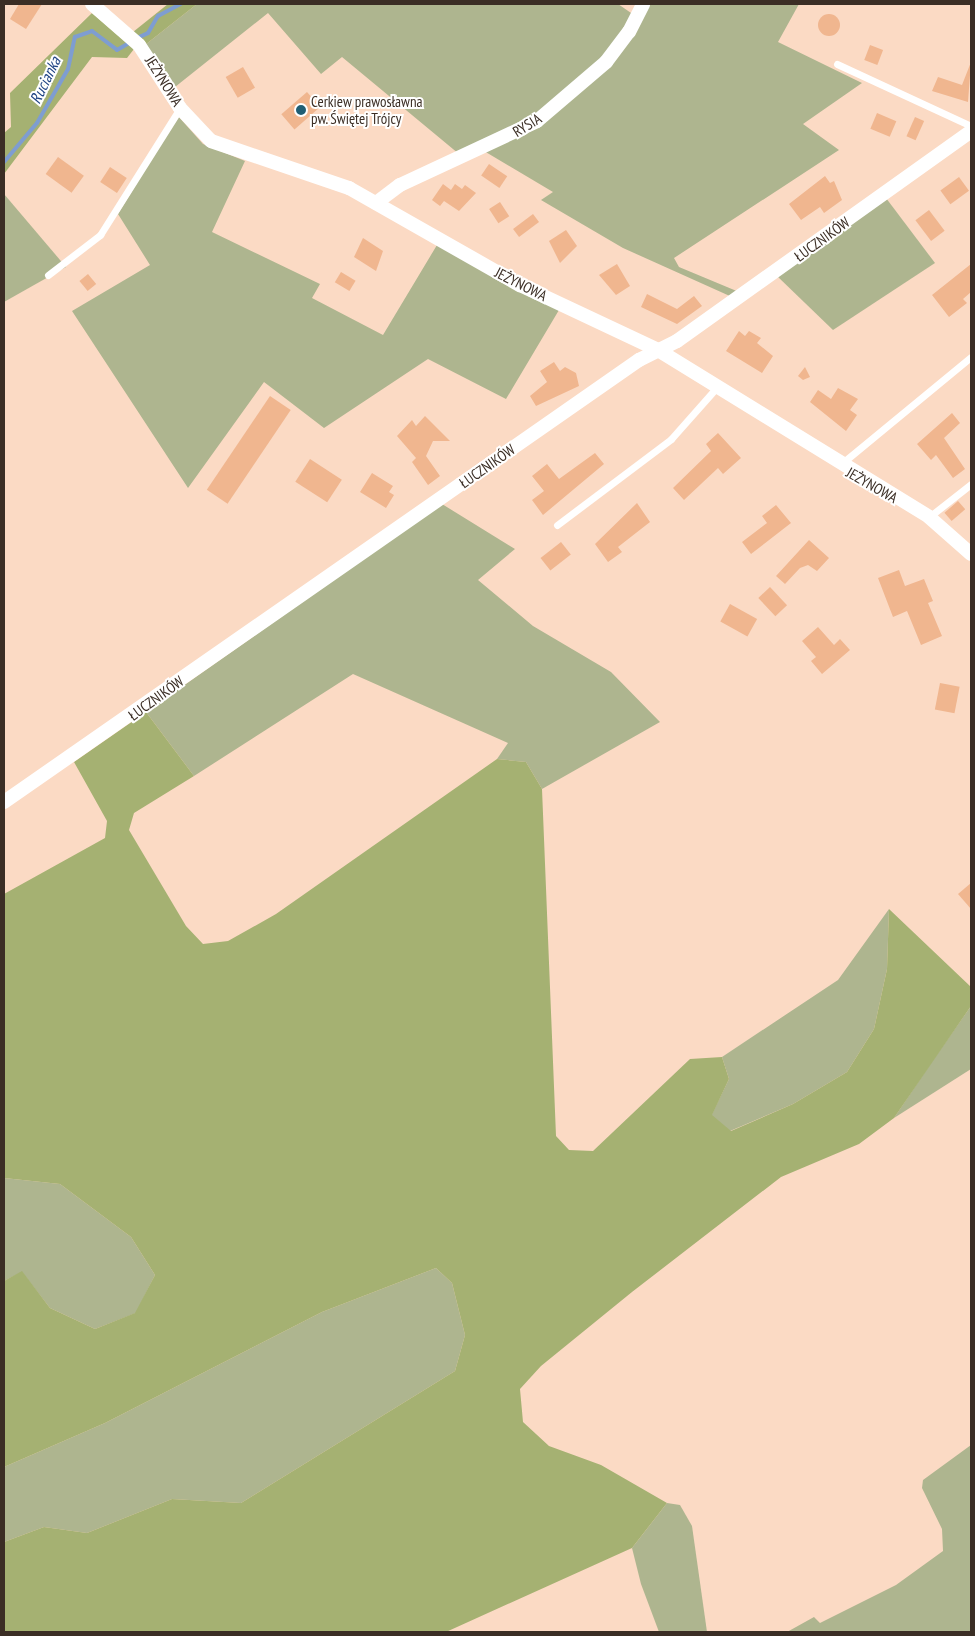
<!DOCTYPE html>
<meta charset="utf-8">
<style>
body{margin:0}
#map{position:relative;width:975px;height:1636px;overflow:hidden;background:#fbdac4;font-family:"PT Sans Narrow",sans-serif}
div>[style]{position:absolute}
.green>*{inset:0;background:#aeb58f}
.forest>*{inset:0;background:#a5b172}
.stream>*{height:4px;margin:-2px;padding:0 2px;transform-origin:2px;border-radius:2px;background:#7e9dd1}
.building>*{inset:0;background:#f0b68f;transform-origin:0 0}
.round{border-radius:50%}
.service>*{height:7px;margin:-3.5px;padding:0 3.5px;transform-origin:3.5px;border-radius:3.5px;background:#fff}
.minor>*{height:14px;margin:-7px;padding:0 7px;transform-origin:7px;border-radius:7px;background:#fff}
.dots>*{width:14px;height:14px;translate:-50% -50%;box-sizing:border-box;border:2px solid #fff;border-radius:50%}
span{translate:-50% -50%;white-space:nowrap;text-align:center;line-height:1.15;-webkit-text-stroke:4px #fff;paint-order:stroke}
.street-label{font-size:15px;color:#3b2e25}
.poi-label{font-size:15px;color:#3b2e25}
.left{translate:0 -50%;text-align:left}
.water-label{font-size:16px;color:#204484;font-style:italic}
.frame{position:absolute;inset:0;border:5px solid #3b2e25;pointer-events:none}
</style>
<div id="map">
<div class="green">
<div style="clip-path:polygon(197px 4px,618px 4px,634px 15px,604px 60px,535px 119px,459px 154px,342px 57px,321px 74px,268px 13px,175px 87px,145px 45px)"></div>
<div style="clip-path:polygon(647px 4px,799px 4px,778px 42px,862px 83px,803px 124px,839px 150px,674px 258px,679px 267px,739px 292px,732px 297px,623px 248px,541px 200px,553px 192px,484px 151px,573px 96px)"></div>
<div style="clip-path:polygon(178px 116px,203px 144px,245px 161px,212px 232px,320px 284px,312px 298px,383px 335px,437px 245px,559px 310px,506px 399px,428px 359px,324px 428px,264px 382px,188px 488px,72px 311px,150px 265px,118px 214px)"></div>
<div style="clip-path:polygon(4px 194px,66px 267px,4px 302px)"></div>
<div style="clip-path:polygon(886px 198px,935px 263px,833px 330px,777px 276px)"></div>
<div style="clip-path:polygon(442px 504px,515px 549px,478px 580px,533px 626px,611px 672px,660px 722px,542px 789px,526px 762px,497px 759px,508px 743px,353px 674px,194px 776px,146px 712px)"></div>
<div style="clip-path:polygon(889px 909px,887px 969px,874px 1029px,847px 1072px,793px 1104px,730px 1131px,711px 1116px,729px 1079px,722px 1057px,838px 980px)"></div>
<div style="clip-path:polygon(971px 1006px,971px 1069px,894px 1118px,931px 1063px)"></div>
<div style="clip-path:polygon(4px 1178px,60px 1184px,131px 1237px,155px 1275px,136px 1313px,95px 1329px,50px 1308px,22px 1272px,4px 1281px)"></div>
<div style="clip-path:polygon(436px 1268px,452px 1283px,465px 1335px,455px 1371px,241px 1503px,172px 1499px,87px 1533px,44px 1527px,4px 1542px,4px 1467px,105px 1423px,322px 1312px)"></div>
<div style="clip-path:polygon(971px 1445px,971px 1632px,787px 1632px,814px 1617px,820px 1623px,896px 1585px,943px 1551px,942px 1529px,922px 1488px,923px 1480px)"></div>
<div style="clip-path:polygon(667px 1503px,680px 1505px,692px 1526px,707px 1632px,659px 1632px,641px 1584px,632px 1548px)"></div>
</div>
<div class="forest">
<div style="clip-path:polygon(168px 4px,197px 4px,145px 45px,133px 32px)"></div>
<div style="clip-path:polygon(92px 13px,134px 49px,127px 58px,92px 57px,4px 174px,4px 133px,11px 127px,10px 93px)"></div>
<div style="clip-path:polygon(146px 712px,194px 776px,134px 813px,129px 830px,186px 926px,203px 944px,228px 941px,276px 914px,497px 759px,526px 762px,542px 789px,556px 1136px,569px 1150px,593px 1151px,690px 1059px,722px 1057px,729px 1079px,712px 1115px,731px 1131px,793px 1104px,847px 1072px,874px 1029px,887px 969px,889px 909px,971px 987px,971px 1006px,894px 1118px,859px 1144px,781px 1177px,632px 1292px,541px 1366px,520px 1389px,523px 1422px,549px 1446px,601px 1465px,667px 1503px,632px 1548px,446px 1632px,4px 1632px,4px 1542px,44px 1527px,87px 1533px,172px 1499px,241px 1503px,455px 1371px,465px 1335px,452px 1283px,436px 1268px,322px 1312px,105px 1423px,4px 1467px,4px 1281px,22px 1271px,50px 1308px,95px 1329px,135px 1313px,155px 1275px,131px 1237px,60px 1184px,4px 1178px,4px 894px,105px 838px,107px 821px,74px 762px)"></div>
</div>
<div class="stream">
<div style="left:137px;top:38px;width:12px;rotate:-24deg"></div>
<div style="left:148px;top:33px;width:20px;rotate:-60deg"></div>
<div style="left:158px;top:16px;width:26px;rotate:-28deg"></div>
<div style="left:4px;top:162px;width:51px;rotate:-49.8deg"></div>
<div style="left:37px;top:123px;width:62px;rotate:-60.1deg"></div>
<div style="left:68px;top:69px;width:33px;rotate:-78deg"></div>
<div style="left:75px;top:37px;width:18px;rotate:-19deg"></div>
<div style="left:92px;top:31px;width:31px;rotate:37deg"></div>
<div style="left:117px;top:50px;width:16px;rotate:-30deg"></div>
</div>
<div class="building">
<div style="clip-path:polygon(19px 4px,42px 4px,26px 29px,10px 19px)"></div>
<div class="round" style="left:818px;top:14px;width:22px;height:22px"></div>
<div style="left:870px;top:45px;width:14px;height:16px;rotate:21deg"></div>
<div style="clip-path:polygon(971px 62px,968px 102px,932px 91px,938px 77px,962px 85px)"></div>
<div style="left:243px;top:67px;width:24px;height:20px;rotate:60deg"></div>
<div style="left:307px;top:92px;width:20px;height:34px;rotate:49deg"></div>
<div style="left:877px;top:113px;width:21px;height:17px;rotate:23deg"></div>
<div style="left:915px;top:117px;width:10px;height:21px;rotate:24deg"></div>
<div style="left:58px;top:157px;width:32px;height:21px;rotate:36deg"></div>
<div style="left:489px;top:164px;width:22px;height:14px;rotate:34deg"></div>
<div style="left:110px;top:167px;width:20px;height:18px;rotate:33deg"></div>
<div style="clip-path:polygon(825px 176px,830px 183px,834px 181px,842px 200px,824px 213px,820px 207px,801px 220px,789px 204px)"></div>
<div style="left:959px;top:177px;width:17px;height:23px;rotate:54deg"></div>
<div style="clip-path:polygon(443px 184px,451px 190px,455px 184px,462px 189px,465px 185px,476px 193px,459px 211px,444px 201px,440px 206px,432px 200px)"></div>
<div style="left:500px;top:202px;width:17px;height:13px;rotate:57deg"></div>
<div style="left:929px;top:210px;width:26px;height:17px;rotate:53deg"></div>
<div style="left:533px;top:214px;width:10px;height:25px;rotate:53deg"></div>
<div style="clip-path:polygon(566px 230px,577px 246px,560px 263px,549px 241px)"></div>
<div style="clip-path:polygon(363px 238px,383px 251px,376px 271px,354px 257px)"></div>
<div style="clip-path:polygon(617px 264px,630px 286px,616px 295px,599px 275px)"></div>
<div style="clip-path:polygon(971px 264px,971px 292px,963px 299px,967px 303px,949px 317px,932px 295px)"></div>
<div style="left:341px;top:272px;width:17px;height:12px;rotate:31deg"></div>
<div style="left:88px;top:274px;width:13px;height:11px;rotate:51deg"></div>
<div style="clip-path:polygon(647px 294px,677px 309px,694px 296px,702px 306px,677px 324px,641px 307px)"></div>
<div style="clip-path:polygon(739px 331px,745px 336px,749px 331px,761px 338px,757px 343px,773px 356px,762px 373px,726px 351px)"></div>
<div style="clip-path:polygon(554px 362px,560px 371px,565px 367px,576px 373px,579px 386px,536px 406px,530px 396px,547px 382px,540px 371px)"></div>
<div style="clip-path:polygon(805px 367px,810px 377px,803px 380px,798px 376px)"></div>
<div style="clip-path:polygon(838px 388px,858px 399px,850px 410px,857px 415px,846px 431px,810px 402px,818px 390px,831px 399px)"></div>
<div style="left:270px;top:396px;width:25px;height:113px;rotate:34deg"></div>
<div style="clip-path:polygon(952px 413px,960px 423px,944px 438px,965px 469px,953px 478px,936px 455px,931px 460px,917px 444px)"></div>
<div style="clip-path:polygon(425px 416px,450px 441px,433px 441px,426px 456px,440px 476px,428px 485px,412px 462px,416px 458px,397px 436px,412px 420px,416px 426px)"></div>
<div style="clip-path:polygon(718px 433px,741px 458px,723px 474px,718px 468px,684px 500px,673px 488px,711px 451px,706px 444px)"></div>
<div style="clip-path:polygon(595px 453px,604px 464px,543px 515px,532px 500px,544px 491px,532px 476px,547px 464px,559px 479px)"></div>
<div style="left:310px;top:459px;width:38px;height:27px;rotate:33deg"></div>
<div style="clip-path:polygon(372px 473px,393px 486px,389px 492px,394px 495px,386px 508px,360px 492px)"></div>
<div style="left:958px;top:501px;width:11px;height:18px;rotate:49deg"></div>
<div style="clip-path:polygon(637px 503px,650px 522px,618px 547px,622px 552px,608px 562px,595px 544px)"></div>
<div style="clip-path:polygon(776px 505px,791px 523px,751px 554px,742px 542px,767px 523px,762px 516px)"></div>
<div style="clip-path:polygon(809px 540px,829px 558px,817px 571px,808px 565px,800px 568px,785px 584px,776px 576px)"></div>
<div style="left:561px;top:542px;width:16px;height:26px;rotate:52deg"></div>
<div style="clip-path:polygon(899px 570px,905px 586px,924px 579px,933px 601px,928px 603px,942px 636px,921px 645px,907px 611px,893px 617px,878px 578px)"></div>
<div style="left:770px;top:587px;width:25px;height:16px;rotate:47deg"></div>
<div style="left:730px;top:604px;width:31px;height:20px;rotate:29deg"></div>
<div style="clip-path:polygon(818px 627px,834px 645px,840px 639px,850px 650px,822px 674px,811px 661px,816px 657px,802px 641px)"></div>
<div style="left:940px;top:683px;width:20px;height:27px;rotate:11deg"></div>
<div style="clip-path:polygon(971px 883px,971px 909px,958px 894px)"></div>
</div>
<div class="service">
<div style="left:837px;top:64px;width:148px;rotate:24.8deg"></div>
<div style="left:48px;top:275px;width:66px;rotate:-37.6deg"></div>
<div style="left:100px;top:235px;width:150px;rotate:-57.8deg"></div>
<div style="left:841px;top:464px;width:168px;rotate:-39.5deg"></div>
<div style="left:929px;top:517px;width:53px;rotate:-38.2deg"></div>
<div style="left:557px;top:525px;width:143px;rotate:-37deg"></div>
<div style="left:671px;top:439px;width:69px;rotate:-48.5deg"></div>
</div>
<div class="minor">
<div style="left:92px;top:4px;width:62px;rotate:41.1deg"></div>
<div style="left:139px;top:45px;width:75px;rotate:56.9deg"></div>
<div style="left:180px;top:108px;width:45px;rotate:46.8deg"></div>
<div style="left:211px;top:141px;width:146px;rotate:18.8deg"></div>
<div style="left:349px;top:188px;width:197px;rotate:29.6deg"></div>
<div style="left:520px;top:285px;width:153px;rotate:25.2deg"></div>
<div style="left:658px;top:350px;width:318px;rotate:31.6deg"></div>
<div style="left:929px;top:517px;width:56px;rotate:41.4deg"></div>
<div style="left:376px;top:203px;width:30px;rotate:-37deg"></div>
<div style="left:400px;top:185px;width:151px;rotate:-25deg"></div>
<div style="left:537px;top:121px;width:91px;rotate:-40.5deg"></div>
<div style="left:606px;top:62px;width:38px;rotate:-53deg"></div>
<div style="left:629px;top:32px;width:31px;rotate:-63deg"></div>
<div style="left:4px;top:802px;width:774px;rotate:-34.84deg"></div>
<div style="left:639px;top:360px;width:42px;rotate:-26.6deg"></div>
<div style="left:677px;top:341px;width:361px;rotate:-35.5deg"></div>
</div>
<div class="dots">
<div style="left:301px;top:110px;background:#1f5e74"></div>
</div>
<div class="street-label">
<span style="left:164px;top:81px;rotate:58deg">JEŻYNOWA</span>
<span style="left:527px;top:125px;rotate:-32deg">RYSIA</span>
<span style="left:822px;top:239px;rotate:-36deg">ŁUCZNIKÓW</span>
<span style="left:521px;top:284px;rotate:27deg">JEŻYNOWA</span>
<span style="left:487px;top:466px;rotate:-35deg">ŁUCZNIKÓW</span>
<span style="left:872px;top:485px;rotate:30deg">JEŻYNOWA</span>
<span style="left:156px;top:698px;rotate:-36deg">ŁUCZNIKÓW</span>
</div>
<div class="poi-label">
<span class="left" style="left:311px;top:110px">Cerkiew prawosławna<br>pw. Świętej Trójcy</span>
</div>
<div class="water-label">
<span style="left:45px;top:80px;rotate:-64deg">Rucianka</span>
</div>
<div class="frame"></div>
</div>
